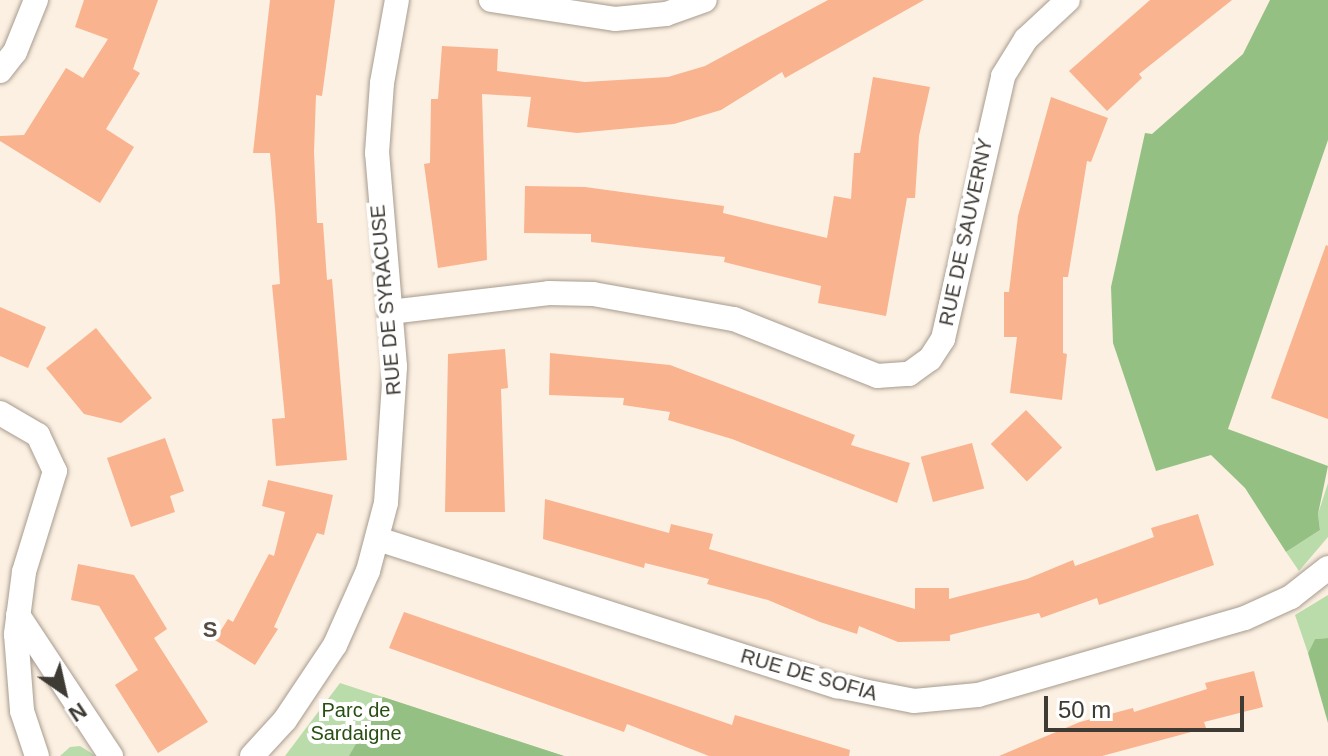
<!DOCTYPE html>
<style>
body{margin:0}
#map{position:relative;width:1328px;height:756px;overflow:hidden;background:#fcf0e2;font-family:Arial,sans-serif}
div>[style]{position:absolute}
.green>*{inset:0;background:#badcab}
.forest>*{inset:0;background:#95c083}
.building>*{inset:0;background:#f9b38e;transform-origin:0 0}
.roads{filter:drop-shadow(0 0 2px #a79c8f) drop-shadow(0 0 2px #a79c8f)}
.minor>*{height:24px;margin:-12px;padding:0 12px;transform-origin:12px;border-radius:12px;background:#fff}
span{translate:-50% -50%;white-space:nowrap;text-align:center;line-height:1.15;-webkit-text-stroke:8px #fff;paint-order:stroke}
.street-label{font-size:20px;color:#3e3a34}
.park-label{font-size:20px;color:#284f11}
.neighbourhood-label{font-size:22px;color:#564c41;font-weight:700}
.north{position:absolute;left:24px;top:652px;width:80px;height:80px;-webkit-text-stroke:6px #fff;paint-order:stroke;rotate:146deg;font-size:22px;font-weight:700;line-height:32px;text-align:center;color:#3e3a34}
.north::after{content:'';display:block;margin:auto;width:28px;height:36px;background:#3e3a34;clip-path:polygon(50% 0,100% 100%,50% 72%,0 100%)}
.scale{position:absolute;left:1044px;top:696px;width:200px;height:36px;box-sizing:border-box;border:4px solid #3e3a34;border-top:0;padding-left:10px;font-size:24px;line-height:28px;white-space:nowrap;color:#3e3a34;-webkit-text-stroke:6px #fff;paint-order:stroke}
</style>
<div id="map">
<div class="green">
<div style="clip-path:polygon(1328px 483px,1328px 537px,1299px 571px,1286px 552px,1320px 530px,1318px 514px)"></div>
<div style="clip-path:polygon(1328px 595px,1328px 638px,1315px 639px,1308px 653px,1295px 615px)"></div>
<div style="clip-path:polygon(340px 683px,564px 756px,285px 756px)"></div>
<div style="clip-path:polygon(80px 746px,96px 756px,60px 756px,70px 747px)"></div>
</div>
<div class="forest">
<div style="clip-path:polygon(1270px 0,1328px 0,1328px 140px,1228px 429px,1328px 466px,1318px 514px,1320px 530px,1286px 552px,1245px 488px,1211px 455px,1156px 471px,1113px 343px,1111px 287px,1145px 133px,1152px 134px,1243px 54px)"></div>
<div style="clip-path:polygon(1328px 638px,1328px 723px,1308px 653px,1315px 639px)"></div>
<div style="clip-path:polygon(383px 697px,564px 756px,349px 756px)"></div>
</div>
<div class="building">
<div style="clip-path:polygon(84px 0,158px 0,133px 69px,140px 73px,106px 129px,134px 147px,100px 203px,0 141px,0 136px,24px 135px,66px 68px,83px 78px,108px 39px,75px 27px)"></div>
<div style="clip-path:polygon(270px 0,335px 0,322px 96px,316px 95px,314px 152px,317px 223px,323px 223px,327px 280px,332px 279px,347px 460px,276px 466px,272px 419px,285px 418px,272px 285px,280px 284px,275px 208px,270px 153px,253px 153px)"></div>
<div style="clip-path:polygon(828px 0,924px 0,785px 78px,782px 72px,721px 110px,674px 124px,577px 133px,527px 127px,531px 97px,482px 94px,487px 260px,438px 268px,424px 164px,430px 163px,431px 99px,438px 99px,442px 46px,498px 49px,497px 71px,585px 82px,668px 77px,705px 66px)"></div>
<div style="clip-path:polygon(1150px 0,1232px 0,1139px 74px,1142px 78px,1107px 111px,1069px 71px)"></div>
<div style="clip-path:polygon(873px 77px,930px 87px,919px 136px,915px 198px,907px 198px,886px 316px,818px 303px,821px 286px,724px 262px,725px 257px,591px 242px,591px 234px,524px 233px,525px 186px,585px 187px,724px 206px,723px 213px,827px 238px,834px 196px,851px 199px,854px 153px,860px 153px)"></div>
<div style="clip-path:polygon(1051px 97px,1108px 118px,1091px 162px,1087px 161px,1068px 277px,1063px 277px,1063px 353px,1067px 354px,1062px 400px,1010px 393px,1017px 337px,1004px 337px,1004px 292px,1009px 292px,1018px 216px)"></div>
<div style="clip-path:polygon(1326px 245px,1328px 246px,1328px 419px,1271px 398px)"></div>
<div style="clip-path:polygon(0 307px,46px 327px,28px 368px,0 356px)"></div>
<div style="clip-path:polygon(96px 328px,152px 398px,121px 423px,84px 414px,46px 368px)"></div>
<div style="clip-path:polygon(505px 349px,508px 388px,501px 389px,505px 512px,445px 512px,448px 354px)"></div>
<div style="clip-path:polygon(550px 353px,670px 365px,855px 435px,851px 445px,910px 463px,897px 503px,732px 439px,668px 420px,670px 412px,623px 405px,624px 398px,549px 395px)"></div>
<div style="left:1026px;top:410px;width:52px;height:49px;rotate:46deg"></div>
<div style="clip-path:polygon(165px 438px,184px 491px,170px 496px,175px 512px,131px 527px,107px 458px)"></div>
<div style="left:972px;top:443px;width:47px;height:53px;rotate:75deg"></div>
<div style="clip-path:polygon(268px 480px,333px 495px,324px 535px,317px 533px,274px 627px,278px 629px,255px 665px,215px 640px,228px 619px,233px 622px,269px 554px,274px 556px,285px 512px,262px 506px)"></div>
<div style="clip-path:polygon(545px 499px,669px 533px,671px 524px,713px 534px,709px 549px,915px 609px,915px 588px,949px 588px,949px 599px,1027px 579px,1073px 560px,1075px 566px,1154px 537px,1151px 528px,1198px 514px,1214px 565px,1099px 605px,1097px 598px,1041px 618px,1039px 613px,950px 635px,950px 641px,898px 642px,859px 626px,857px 634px,820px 622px,768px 600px,707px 584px,709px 579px,645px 563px,644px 568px,543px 539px)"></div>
<div style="clip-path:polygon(78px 564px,134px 575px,167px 629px,154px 638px,208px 722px,158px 753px,115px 685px,138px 670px,99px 606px,71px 600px)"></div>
<div style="clip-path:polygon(404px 612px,732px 725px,735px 715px,850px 750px,849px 756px,709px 756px,627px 724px,624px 732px,389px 648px)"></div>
<div style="clip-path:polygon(1254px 671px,1263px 707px,1204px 722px,1206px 728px,1102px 756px,999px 756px,1080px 722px,1133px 708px,1134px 712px,1207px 689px,1205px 683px)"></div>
</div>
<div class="roads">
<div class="minor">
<div style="left:491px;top:0;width:125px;rotate:8.7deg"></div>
<div style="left:615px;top:19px;width:51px;rotate:-5.6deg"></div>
<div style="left:666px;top:14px;width:41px;rotate:-19.7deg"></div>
<div style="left:0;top:71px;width:24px;rotate:-52deg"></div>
<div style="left:15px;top:52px;width:56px;rotate:-68deg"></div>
<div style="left:390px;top:312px;width:160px;rotate:-6.8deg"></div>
<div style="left:549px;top:293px;width:44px;rotate:1.3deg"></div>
<div style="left:593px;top:294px;width:143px;rotate:10.1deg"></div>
<div style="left:734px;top:319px;width:154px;rotate:21.7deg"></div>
<div style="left:877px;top:376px;width:32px;rotate:-4deg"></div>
<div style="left:909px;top:374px;width:26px;rotate:-36deg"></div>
<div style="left:930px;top:359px;width:24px;rotate:-57deg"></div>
<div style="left:943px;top:339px;width:270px;rotate:-77.1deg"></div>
<div style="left:1003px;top:76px;width:44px;rotate:-58.1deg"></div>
<div style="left:1026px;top:39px;width:57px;rotate:-42.9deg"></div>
<div style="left:0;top:413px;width:44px;rotate:30.1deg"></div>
<div style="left:38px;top:435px;width:40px;rotate:65deg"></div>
<div style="left:55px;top:471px;width:106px;rotate:107.1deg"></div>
<div style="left:24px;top:572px;width:63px;rotate:97.4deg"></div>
<div style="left:16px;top:634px;width:77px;rotate:85.5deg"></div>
<div style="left:22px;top:711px;width:47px;rotate:71.6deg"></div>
<div style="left:378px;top:539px;width:482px;rotate:17.8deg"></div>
<div style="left:837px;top:686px;width:78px;rotate:11deg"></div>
<div style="left:914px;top:701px;width:64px;rotate:-5.4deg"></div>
<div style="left:978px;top:695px;width:278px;rotate:-16.1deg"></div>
<div style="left:1245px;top:618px;width:51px;rotate:-24.5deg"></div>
<div style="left:1291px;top:597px;width:47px;rotate:-38.1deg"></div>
<div style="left:18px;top:615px;width:169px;rotate:56.6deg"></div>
<div style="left:252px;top:756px;width:49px;rotate:-47.5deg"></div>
<div style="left:285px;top:720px;width:90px;rotate:-56.3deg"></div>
<div style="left:335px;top:645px;width:81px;rotate:-66deg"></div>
<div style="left:368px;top:571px;width:70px;rotate:-75.2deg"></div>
<div style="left:386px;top:503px;width:137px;rotate:-86.2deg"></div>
<div style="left:395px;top:366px;width:214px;rotate:-94.8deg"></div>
<div style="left:377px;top:153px;width:70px;rotate:-85.9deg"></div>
<div style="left:382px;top:83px;width:84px;rotate:-79.8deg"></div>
</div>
</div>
<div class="street-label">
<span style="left:966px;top:232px;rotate:-78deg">RUE DE SAUVERNY</span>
<span style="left:386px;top:300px;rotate:-95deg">RUE DE SYRACUSE</span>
<span style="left:809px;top:675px;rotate:16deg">RUE DE SOFIA</span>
</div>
<div class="park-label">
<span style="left:356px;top:722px">Parc de<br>Sardaigne</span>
</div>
<div class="neighbourhood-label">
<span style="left:210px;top:630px">S</span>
</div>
<div class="north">N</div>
<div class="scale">50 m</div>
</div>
